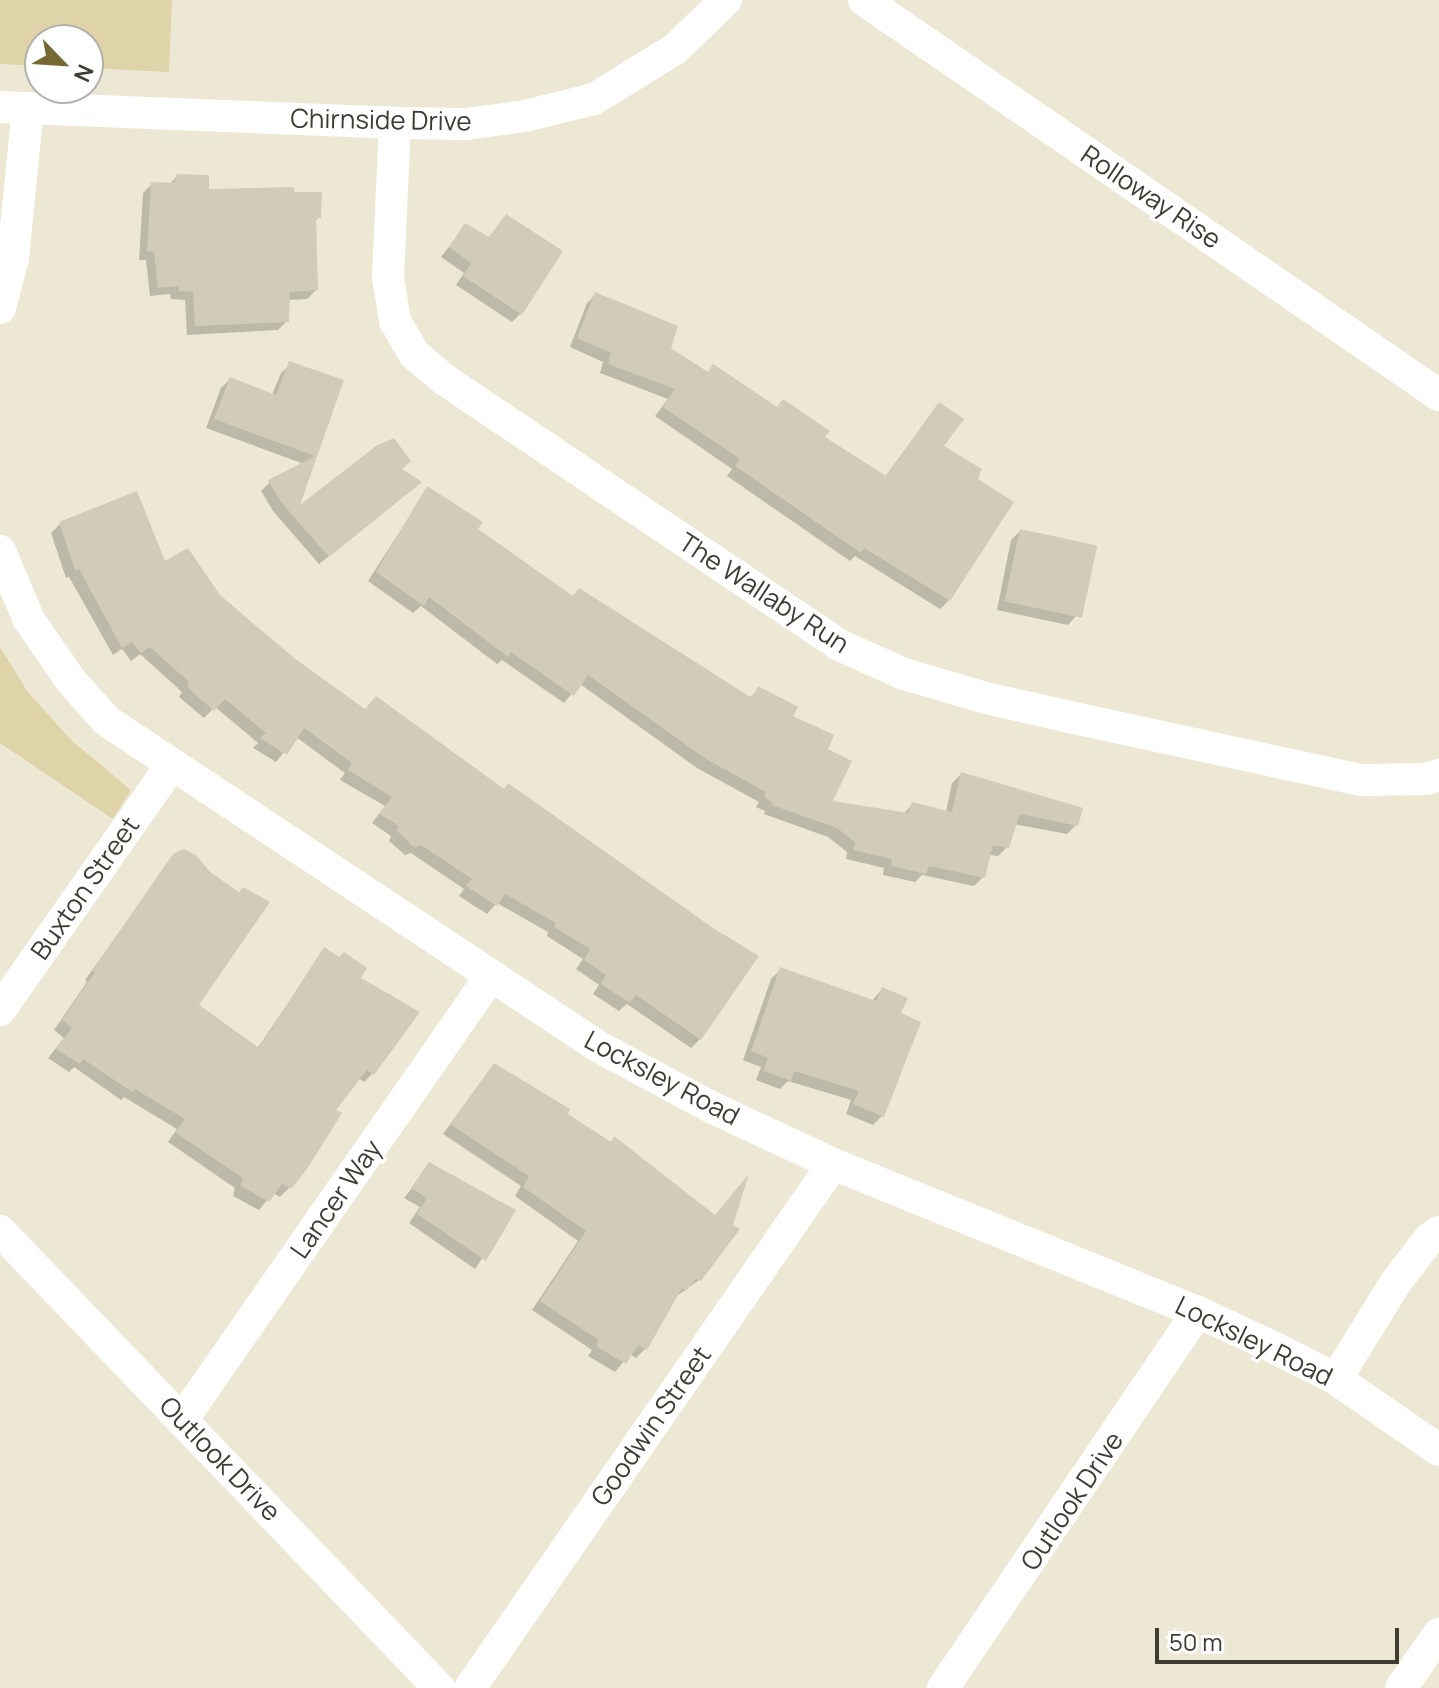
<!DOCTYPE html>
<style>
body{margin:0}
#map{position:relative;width:1439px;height:1688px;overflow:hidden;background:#ede8d3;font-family:Manrope,sans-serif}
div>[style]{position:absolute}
.green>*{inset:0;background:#ded3a9}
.shadow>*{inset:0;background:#0003}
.building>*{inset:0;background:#d1ccb8;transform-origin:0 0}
.minor>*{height:32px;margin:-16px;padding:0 16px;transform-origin:16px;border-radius:16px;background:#fff}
span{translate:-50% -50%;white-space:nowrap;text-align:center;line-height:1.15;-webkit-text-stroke:6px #fff;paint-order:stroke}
.street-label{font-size:26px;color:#3d3b32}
.north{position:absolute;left:24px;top:24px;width:80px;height:80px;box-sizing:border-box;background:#fff;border:2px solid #b1b1ad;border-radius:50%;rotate:115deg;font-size:22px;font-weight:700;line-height:32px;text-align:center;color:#3d3b32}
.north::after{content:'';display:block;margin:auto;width:28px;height:36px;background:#766835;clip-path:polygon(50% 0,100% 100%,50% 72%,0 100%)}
.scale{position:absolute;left:1155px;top:1628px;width:244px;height:36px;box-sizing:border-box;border:4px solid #3d3b32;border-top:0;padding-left:10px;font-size:24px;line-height:28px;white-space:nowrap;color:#3d3b32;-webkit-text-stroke:6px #fff;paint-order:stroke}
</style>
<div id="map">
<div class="green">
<div style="clip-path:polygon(0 0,172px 0,169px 72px,88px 68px,88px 40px,40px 40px,40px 66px,0 64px)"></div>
<div style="clip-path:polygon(0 647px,27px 691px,71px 740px,131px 790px,113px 819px,0 743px)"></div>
</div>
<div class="shadow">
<div style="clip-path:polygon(177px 176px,207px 192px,293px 194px,319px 217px,314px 222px,316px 290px,307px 299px,287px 300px,287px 321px,278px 330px,187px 335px,185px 300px,171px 299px,170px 294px,150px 296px,146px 260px,139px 260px,143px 193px,152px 184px,169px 185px)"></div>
<div style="clip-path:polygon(506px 216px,521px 313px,512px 322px,456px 285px,464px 273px,441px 257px,466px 225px,488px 239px)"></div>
<div style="clip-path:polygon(596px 294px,669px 349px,884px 478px,939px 404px,949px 600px,940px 609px,855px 556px,850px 561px,727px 476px,732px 469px,655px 416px,668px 399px,600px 373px,603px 362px,570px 347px,587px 303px)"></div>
<div style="clip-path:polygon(290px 364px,342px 382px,296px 511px,399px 470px,410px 491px,319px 564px,273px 511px,261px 491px,270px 482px,304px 464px,206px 428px,221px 388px,230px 379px,272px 395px,281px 373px)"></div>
<div style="clip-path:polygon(428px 488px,475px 530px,572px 598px,749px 699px,758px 689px,825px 750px,830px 803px,903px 814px,913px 804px,946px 812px,952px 783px,961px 774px,1076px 825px,1067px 834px,1014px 824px,1007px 847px,998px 856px,989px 855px,983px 877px,974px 886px,922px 875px,915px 882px,883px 875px,884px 868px,846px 859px,847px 852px,828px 837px,764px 814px,765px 811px,756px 807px,759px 802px,697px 768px,580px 684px,564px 703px,502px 660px,497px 664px,421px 606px,413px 613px,368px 581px)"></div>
<div style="clip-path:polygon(60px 524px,164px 564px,218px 596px,700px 1039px,691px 1048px,627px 1004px,619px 1011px,593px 994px,599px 985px,576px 969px,583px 959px,547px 936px,548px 932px,497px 903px,487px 914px,459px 896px,464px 889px,411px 853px,405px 855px,389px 841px,391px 836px,372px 823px,385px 806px,340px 780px,345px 773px,296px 737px,276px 762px,253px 748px,258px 743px,215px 707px,204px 718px,179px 697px,182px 692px,140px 654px,131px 661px,122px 649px,113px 655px,69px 577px,66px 578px,51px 533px)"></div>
<div style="clip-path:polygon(1020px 531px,1077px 615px,1068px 625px,997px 610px,1011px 540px)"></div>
<div style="clip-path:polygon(174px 856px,196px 1005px,257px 1049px,324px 950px,358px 978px,373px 1073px,364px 1082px,358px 1078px,333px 1111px,306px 1168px,289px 1188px,280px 1197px,273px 1193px,259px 1210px,233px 1196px,235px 1188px,168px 1142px,177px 1129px,124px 1097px,121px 1100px,74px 1067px,69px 1072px,48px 1058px,64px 1038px,54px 1030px,87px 982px,85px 980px)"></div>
<div style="clip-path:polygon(780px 970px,872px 1001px,882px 989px,899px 1014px,882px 1116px,873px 1125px,846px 1114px,851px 1100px,788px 1081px,780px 1089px,756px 1080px,761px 1067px,743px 1060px,771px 979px)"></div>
<div style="clip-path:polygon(494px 1066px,609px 1143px,614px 1139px,699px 1280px,674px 1298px,645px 1349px,636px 1358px,630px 1354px,615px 1372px,588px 1356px,592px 1350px,532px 1310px,578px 1241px,515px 1196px,521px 1186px,443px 1134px)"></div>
<div style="clip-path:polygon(430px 1165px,513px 1211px,475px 1269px,409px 1223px,420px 1207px,404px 1198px)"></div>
</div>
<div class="building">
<div style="clip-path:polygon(176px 174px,209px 175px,209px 189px,294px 187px,294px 192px,322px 192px,321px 218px,316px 218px,318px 290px,290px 292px,289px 322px,195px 326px,193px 292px,179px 291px,179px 286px,158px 288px,154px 252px,147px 251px,151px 182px,175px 183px)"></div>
<div style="clip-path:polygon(506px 214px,563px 251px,522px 315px,463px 276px,471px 263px,449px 247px,465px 223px,489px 237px)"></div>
<div style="clip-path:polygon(595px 292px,678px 326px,671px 348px,708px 372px,713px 364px,777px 407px,783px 399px,830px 431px,825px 437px,886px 476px,939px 402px,964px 419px,944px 446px,982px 469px,978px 479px,1014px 502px,950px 601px,864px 548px,861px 553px,735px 466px,740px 459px,663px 407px,675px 389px,608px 364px,611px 353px,577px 338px)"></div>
<div style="clip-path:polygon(289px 361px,344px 380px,300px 505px,376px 446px,394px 438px,411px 461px,402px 469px,422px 482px,329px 557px,281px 502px,268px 480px,315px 456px,214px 419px,230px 377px,276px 395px)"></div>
<div style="clip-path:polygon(427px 486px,483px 522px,478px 529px,573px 596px,579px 588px,752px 698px,758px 686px,798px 707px,793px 716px,834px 735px,828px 749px,852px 761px,833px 801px,908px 813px,912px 802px,952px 812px,961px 772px,1083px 808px,1078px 826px,1020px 814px,1009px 848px,993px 845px,985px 878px,929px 866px,926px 874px,891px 866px,892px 859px,853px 850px,855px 842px,837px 828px,772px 805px,772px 802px,764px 797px,766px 792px,706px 759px,588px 675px,574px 696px,511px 652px,508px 657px,429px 597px,424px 606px,376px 572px)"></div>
<div style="clip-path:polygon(137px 491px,165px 561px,188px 548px,220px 595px,294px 658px,365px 709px,376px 696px,504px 789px,508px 783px,713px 928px,759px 956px,701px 1040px,636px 995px,630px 1003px,601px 984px,606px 975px,584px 960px,590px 949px,554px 927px,556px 923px,505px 894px,497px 906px,466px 886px,472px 879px,421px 845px,414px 847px,397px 831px,399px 826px,379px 814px,392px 797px,348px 770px,352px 763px,304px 728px,287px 755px,260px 738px,266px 733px,225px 699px,214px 711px,187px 687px,189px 682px,150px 647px,141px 653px,132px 642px,122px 648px,79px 569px,75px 570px,59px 522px)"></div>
<div style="left:1020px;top:529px;width:79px;height:74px;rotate:12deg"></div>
<div style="clip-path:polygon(184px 849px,196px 855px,210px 872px,239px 892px,243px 887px,270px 902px,199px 1005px,209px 1012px,259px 1048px,324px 947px,339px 957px,344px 952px,367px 968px,361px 978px,420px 1012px,374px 1075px,367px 1070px,336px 1110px,342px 1113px,307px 1169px,291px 1189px,282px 1184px,269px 1202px,241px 1186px,243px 1178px,175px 1132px,185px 1119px,135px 1089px,132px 1092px,83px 1059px,80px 1064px,56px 1049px,72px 1028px,62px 1020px,95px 972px,92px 971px,173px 854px)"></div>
<div style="clip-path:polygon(780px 967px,876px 1001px,882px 987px,908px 998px,901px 1013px,921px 1022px,884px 1117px,853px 1104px,859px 1091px,794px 1071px,791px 1081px,764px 1071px,768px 1058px,751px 1051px)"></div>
<div style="clip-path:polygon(494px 1063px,570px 1109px,568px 1114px,611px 1142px,614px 1136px,715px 1215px,749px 1174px,733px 1225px,740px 1229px,701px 1281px,696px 1279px,686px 1291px,682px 1288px,647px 1350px,638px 1345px,626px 1364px,596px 1346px,599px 1340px,540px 1301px,586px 1231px,523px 1187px,529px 1176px,450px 1124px)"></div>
<div style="clip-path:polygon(429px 1162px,516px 1210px,486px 1261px,417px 1214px,427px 1198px,411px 1188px)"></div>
</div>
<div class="minor">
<div style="left:864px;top:0;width:698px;rotate:34.49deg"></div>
<div style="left:0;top:107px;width:395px;rotate:2.3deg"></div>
<div style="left:395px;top:123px;width:71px;rotate:0.8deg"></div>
<div style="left:466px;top:124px;width:60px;rotate:-7.7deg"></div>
<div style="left:525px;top:116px;width:71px;rotate:-13.8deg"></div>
<div style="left:594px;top:99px;width:95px;rotate:-31.7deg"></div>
<div style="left:675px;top:49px;width:71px;rotate:-43.9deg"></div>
<div style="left:395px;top:123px;width:154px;rotate:92.6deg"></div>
<div style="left:388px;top:277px;width:45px;rotate:81deg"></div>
<div style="left:395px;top:321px;width:38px;rotate:60deg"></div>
<div style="left:414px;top:354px;width:40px;rotate:40deg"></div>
<div style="left:445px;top:380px;width:475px;rotate:33.9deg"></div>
<div style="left:839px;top:645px;width:71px;rotate:24deg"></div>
<div style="left:904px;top:674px;width:85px;rotate:16.3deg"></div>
<div style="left:986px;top:698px;width:81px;rotate:12.8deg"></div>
<div style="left:1065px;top:716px;width:304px;rotate:12.2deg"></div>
<div style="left:1362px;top:780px;width:64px;rotate:-0.9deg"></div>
<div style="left:1426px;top:779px;width:14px;rotate:-17deg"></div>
<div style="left:0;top:308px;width:52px;rotate:-75.4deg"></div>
<div style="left:13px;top:258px;width:150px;rotate:-84.3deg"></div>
<div style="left:0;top:551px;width:75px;rotate:67.2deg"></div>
<div style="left:29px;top:620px;width:75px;rotate:55.3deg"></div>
<div style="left:72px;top:682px;width:52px;rotate:48.1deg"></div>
<div style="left:107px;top:721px;width:590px;rotate:33.53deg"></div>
<div style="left:599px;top:1047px;width:129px;rotate:28.2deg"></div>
<div style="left:713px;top:1108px;width:132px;rotate:25deg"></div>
<div style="left:833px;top:1164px;width:394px;rotate:22.1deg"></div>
<div style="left:1198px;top:1312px;width:85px;rotate:25.1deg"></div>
<div style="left:1275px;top:1348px;width:68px;rotate:26.9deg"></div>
<div style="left:1336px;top:1379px;width:125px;rotate:34.6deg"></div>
<div style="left:0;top:1010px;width:298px;rotate:-55deg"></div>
<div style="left:0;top:1231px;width:634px;rotate:46.15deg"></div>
<div style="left:1336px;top:1379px;width:114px;rotate:-58.3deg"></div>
<div style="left:1396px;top:1282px;width:54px;rotate:-52.5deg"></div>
<div style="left:1429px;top:1239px;width:12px;rotate:-35deg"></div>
<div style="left:182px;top:1420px;width:540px;rotate:-55.19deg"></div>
<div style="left:470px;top:1688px;width:637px;rotate:-55.29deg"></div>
<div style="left:943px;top:1688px;width:454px;rotate:-55.9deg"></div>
<div style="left:1401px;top:1688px;width:66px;rotate:-54.9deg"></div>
</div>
<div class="street-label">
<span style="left:381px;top:120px;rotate:1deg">Chirnside Drive</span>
<span style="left:1151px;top:197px;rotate:34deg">Rolloway Rise</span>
<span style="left:764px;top:593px;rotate:33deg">The Wallaby Run</span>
<span style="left:85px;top:888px;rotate:-55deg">Buxton Street</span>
<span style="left:662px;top:1078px;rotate:28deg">Locksley Road</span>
<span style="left:336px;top:1199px;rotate:-55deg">Lancer Way</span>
<span style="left:1254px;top:1341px;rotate:26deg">Locksley Road</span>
<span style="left:651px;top:1426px;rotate:-55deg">Goodwin Street</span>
<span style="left:220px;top:1459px;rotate:46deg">Outlook Drive</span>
<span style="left:1072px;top:1501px;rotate:-56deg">Outlook Drive</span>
</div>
<div class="north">N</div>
<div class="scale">50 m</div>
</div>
